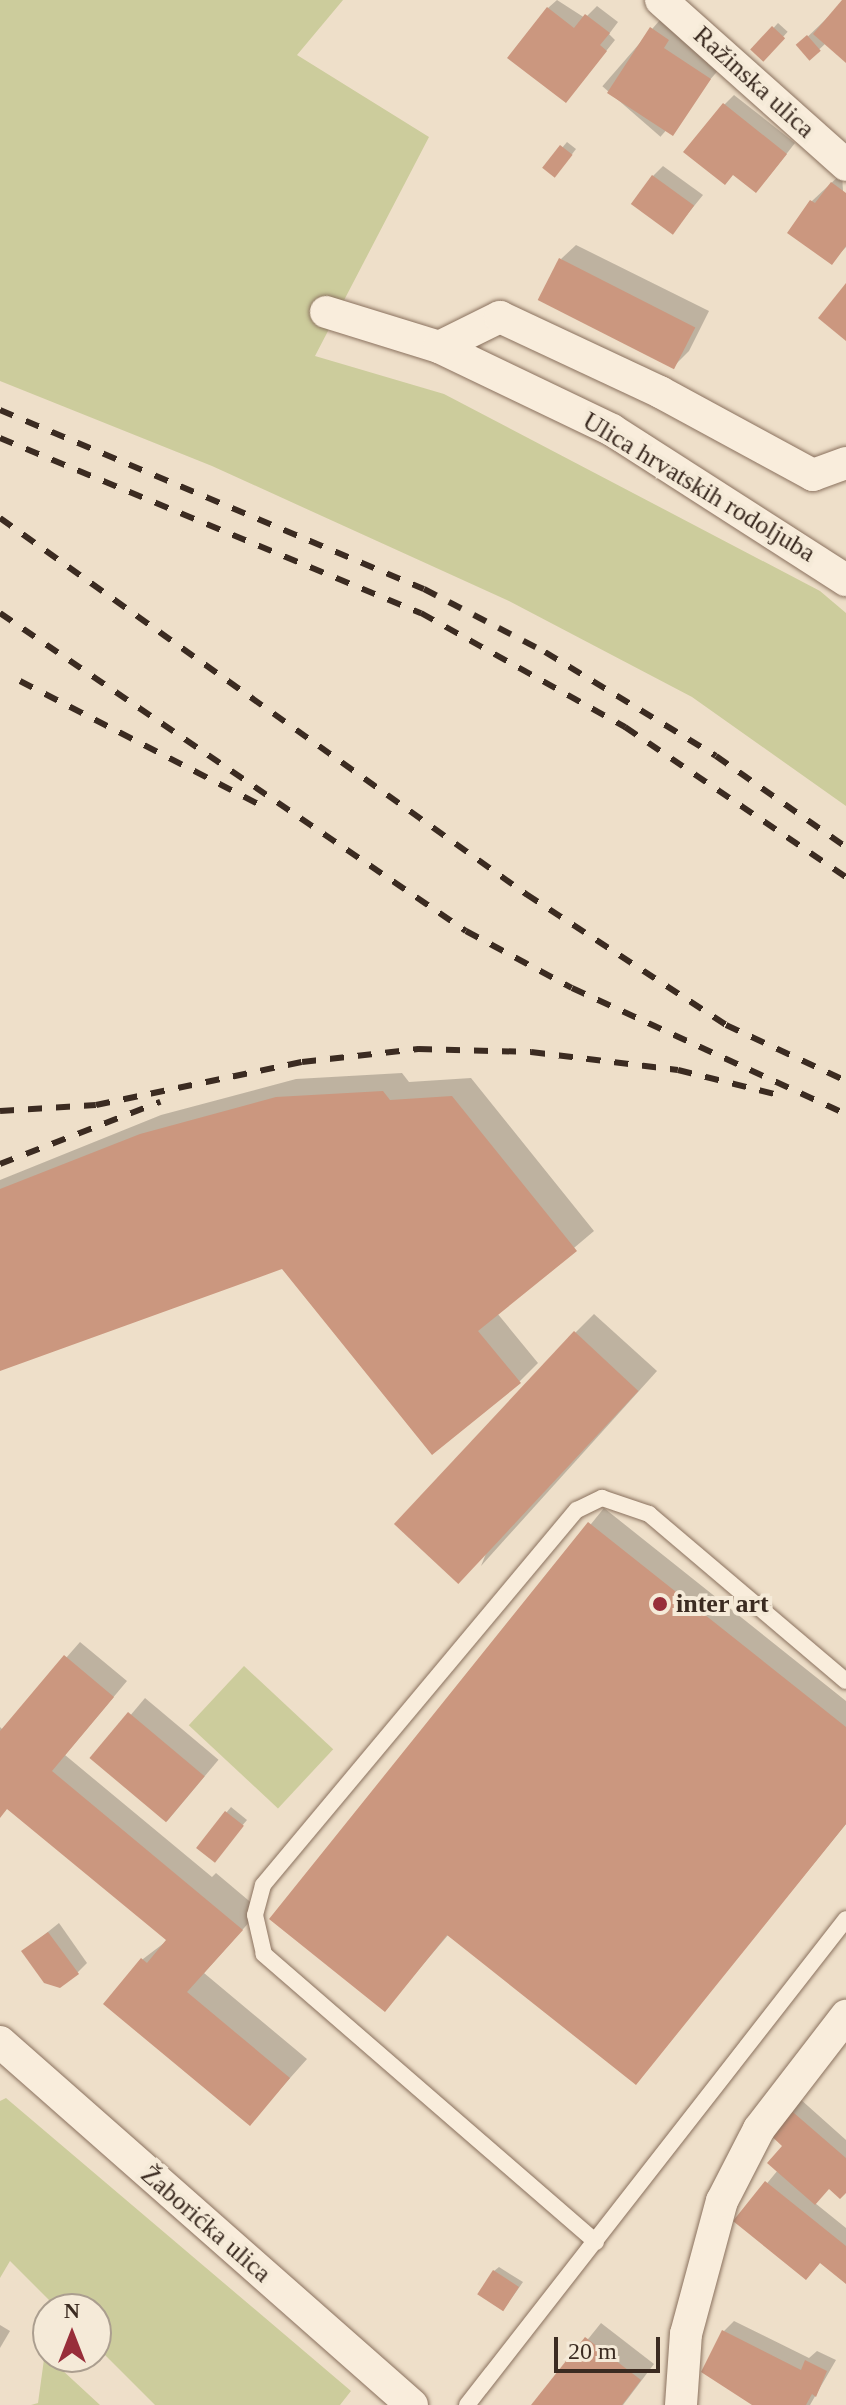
<!DOCTYPE html>
<meta charset="utf-8">
<style>
body{margin:0}
#map{position:relative;width:846px;height:2405px;overflow:hidden;background:#eedfc9;font-family:"Times New Roman",serif}
div>[style]{position:absolute}
.green>*{inset:0;background:#cccc9c;transform-origin:0 0}
.shadow>*{inset:0;background:#0003;transform-origin:0 0}
.building>*{inset:0;background:#cb977f;transform-origin:0 0}
.roads{filter:drop-shadow(0 0 2px #8a715e) drop-shadow(0 0 2px #8a715e)}
.lane>*{height:16px;margin:-8px;padding:0 8px;transform-origin:8px;border-radius:8px;background:#f9eddc}
.street>*{height:32px;margin:-16px;padding:0 16px;transform-origin:16px;border-radius:16px;background:#f9eddc}
.rail>*{height:6px;margin-top:-3px;transform-origin:0;background:repeating-linear-gradient(90deg,#3b2b21 0 14px,transparent 0 28px)}
.dots>*{width:22px;height:22px;translate:-50% -50%;box-sizing:border-box;border:4px solid #f5ead8;border-radius:50%}
span{translate:-50% -50%;white-space:nowrap;text-align:center;line-height:1.15;-webkit-text-stroke:8px #f5ead8;paint-order:stroke}
.street-label{font-size:26px;color:#3b2b21}
.poi-label{font-size:26px;color:#3b2b21;font-weight:700}
.left{translate:0 -50%;text-align:left}
.north{position:absolute;left:32px;top:2293px;width:80px;height:80px;box-sizing:border-box;background:#f5ead8;border:2px solid #ab9e8f;border-radius:50%;rotate:0deg;font-size:22px;font-weight:700;line-height:32px;text-align:center;color:#3b2b21}
.north::after{content:'';display:block;margin:auto;width:28px;height:36px;background:#982e3a;clip-path:polygon(50% 0,100% 100%,50% 72%,0 100%)}
.scale{position:absolute;left:554px;top:2337px;width:106px;height:36px;box-sizing:border-box;border:4px solid #3b2b21;border-top:0;padding-left:10px;font-size:24px;line-height:28px;white-space:nowrap;color:#3b2b21;-webkit-text-stroke:6px #f5ead8;paint-order:stroke}
</style>
<div id="map">
<div class="green">
<div style="clip-path:polygon(0 0,343px 0,297px 55px,429px 137px,315px 356px,444px 394px,820px 591px,846px 613px,846px 806px,692px 697px,509px 601px,212px 466px,0 381px)"></div>
<div style="left:244px;top:1666px;width:122px;height:81px;rotate:43deg"></div>
<div style="clip-path:polygon(6px 2098px,351px 2391px,340px 2405px,155px 2405px,96px 2346px,96px 2309px,58px 2309px,10px 2261px,0 2278px,0 2101px)"></div>
<div style="clip-path:polygon(45px 2352px,48px 2357px,100px 2405px,31px 2405px,38px 2403px)"></div>
</div>
<div class="shadow">
<div style="clip-path:polygon(557px 0,585px 18px,597px 6px,618px 22px,609px 34px,615px 40px,566px 101px,548px 8px)"></div>
<div style="clip-path:polygon(846px 0,846px 60px,826px 43px,810px 58px,799px 45px)"></div>
<div style="left:666px;top:13px;width:77px;height:97px;rotate:41deg"></div>
<div style="left:778px;top:23px;width:13px;height:35px;rotate:42deg"></div>
<div style="clip-path:polygon(734px 95px,795px 143px,766px 180px,724px 105px)"></div>
<div style="clip-path:polygon(567px 142px,576px 149px,559px 171px,545px 168px)"></div>
<div style="clip-path:polygon(663px 166px,703px 195px,673px 232px,653px 176px)"></div>
<div style="clip-path:polygon(842px 173px,846px 247px,832px 262px,790px 233px,812px 201px)"></div>
<div style="clip-path:polygon(576px 245px,709px 311px,689px 351px,674px 366px,561px 259px)"></div>
<div style="clip-path:polygon(402px 1073px,409px 1082px,471px 1078px,594px 1231px,497px 1313px,538px 1363px,519px 1382px,282px 1266px,0 1369px,0 1180px,161px 1115px,296px 1079px)"></div>
<div style="clip-path:polygon(594px 1314px,657px 1371px,481px 1566px,575px 1333px)"></div>
<div style="clip-path:polygon(604px 1508px,846px 1701px,846px 1824px,635px 2083px,449px 1934px,385px 2009px,272px 1918px)"></div>
<div style="clip-path:polygon(80px 1642px,127px 1681px,65px 1755px,212px 1877px,216px 1873px,260px 1910px,204px 1973px,307px 2059px,250px 2123px,106px 2003px,143px 1959px,168px 1940px,8px 1807px,0 1817px,0 1727px,3px 1730px)"></div>
<div style="left:145px;top:1698px;width:96px;height:80px;rotate:40deg"></div>
<div style="clip-path:polygon(231px 1807px,247px 1820px,217px 1855px,198px 1847px)"></div>
<div style="clip-path:polygon(59px 1923px,87px 1963px,77px 1973px,24px 1951px)"></div>
<div style="clip-path:polygon(799px 2098px,846px 2140px,846px 2191px,830px 2187px,815px 2203px,846px 2228px,846px 2282px,821px 2261px,736px 2221px,778px 2170px,785px 2145px,769px 2131px)"></div>
<div style="clip-path:polygon(499px 2267px,523px 2282px,504px 2309px,494px 2271px)"></div>
<div style="clip-path:polygon(734px 2321px,809px 2358px,817px 2351px,836px 2360px,810px 2405px,756px 2405px,724px 2331px)"></div>
<div style="clip-path:polygon(601px 2323px,654px 2364px,623px 2405px,535px 2405px)"></div>
<div style="clip-path:polygon(0 2325px,10px 2331px,0 2348px)"></div>
</div>
<div class="building">
<div style="clip-path:polygon(842px 0,846px 0,846px 63px,813px 34px)"></div>
<div style="clip-path:polygon(547px 7px,574px 28px,585px 14px,610px 33px,600px 45px,607px 51px,566px 103px,507px 58px)"></div>
<div style="left:772px;top:26px;width:18px;height:32px;rotate:43deg"></div>
<div style="clip-path:polygon(650px 27px,669px 40px,664px 48px,711px 79px,673px 136px,607px 93px)"></div>
<div style="left:807px;top:35px;width:21px;height:15px;rotate:49deg"></div>
<div style="clip-path:polygon(723px 103px,787px 154px,756px 193px,733px 175px,725px 185px,683px 152px)"></div>
<div style="left:560px;top:145px;width:16px;height:29px;rotate:38deg"></div>
<div style="left:652px;top:175px;width:52px;height:36px;rotate:36deg"></div>
<div style="clip-path:polygon(831px 182px,846px 193px,846px 246px,832px 265px,787px 233px,810px 200px,815px 203px)"></div>
<div style="left:559px;top:258px;width:153px;height:47px;rotate:27deg"></div>
<div style="clip-path:polygon(846px 283px,846px 341px,818px 318px)"></div>
<div style="clip-path:polygon(383px 1091px,390px 1100px,452px 1096px,577px 1251px,478px 1331px,521px 1383px,432px 1455px,282px 1269px,0 1371px,0 1189px,140px 1134px,276px 1097px)"></div>
<div style="left:574px;top:1331px;width:88px;height:264px;rotate:43deg"></div>
<div style="clip-path:polygon(588px 1522px,846px 1727px,846px 1824px,636px 2085px,447px 1935px,385px 2012px,269px 1919px)"></div>
<div style="clip-path:polygon(64px 1655px,114px 1697px,52px 1771px,243px 1930px,187px 1992px,290px 2078px,250px 2126px,103px 2004px,141px 1958px,147px 1963px,166px 1940px,7px 1809px,0 1818px,0 1731px)"></div>
<div style="left:128px;top:1712px;width:100px;height:60px;rotate:40deg"></div>
<div style="left:225px;top:1811px;width:24px;height:47px;rotate:38deg"></div>
<div style="clip-path:polygon(48px 1932px,79px 1974px,60px 1988px,44px 1983px,21px 1951px)"></div>
<div style="clip-path:polygon(787px 2107px,846px 2158px,846px 2193px,840px 2199px,829px 2189px,815px 2205px,767px 2163px,782px 2146px,766px 2131px)"></div>
<div style="clip-path:polygon(765px 2181px,846px 2246px,846px 2284px,820px 2263px,806px 2280px,733px 2221px)"></div>
<div style="left:493px;top:2270px;width:31px;height:29px;rotate:33deg"></div>
<div style="clip-path:polygon(722px 2330px,801px 2370px,805px 2360px,827px 2371px,816px 2397px,812px 2394px,806px 2405px,752px 2405px,701px 2372px)"></div>
<div style="clip-path:polygon(585px 2337px,641px 2380px,622px 2405px,531px 2405px)"></div>
</div>
<div class="roads">
<div class="lane">
<div style="left:596px;top:2242px;width:440px;rotate:-139.1deg"></div>
<div style="left:264px;top:1954px;width:40px;rotate:-103deg"></div>
<div style="left:255px;top:1915px;width:31px;rotate:-75deg"></div>
<div style="left:263px;top:1885px;width:489px;rotate:-50.1deg"></div>
<div style="left:577px;top:1510px;width:28px;rotate:-26deg"></div>
<div style="left:602px;top:1498px;width:50px;rotate:18.8deg"></div>
<div style="left:649px;top:1514px;width:258px;rotate:40.3deg"></div>
<div style="left:467px;top:2405px;width:616px;rotate:-52.05deg"></div>
</div>
<div class="street">
<div style="left:661px;top:0;width:248px;rotate:41.7deg"></div>
<div style="left:326px;top:312px;width:118px;rotate:17.2deg"></div>
<div style="left:439px;top:347px;width:192px;rotate:25.6deg"></div>
<div style="left:612px;top:430px;width:278px;rotate:32.7deg"></div>
<div style="left:439px;top:347px;width:68px;rotate:-26.2deg"></div>
<div style="left:500px;top:317px;width:177px;rotate:25.1deg"></div>
<div style="left:660px;top:392px;width:174px;rotate:28.5deg"></div>
<div style="left:813px;top:475px;width:35px;rotate:-20deg"></div>
<div style="left:0;top:2042px;width:549px;rotate:41.38deg"></div>
<div style="left:681px;top:2405px;width:71px;rotate:-86deg"></div>
<div style="left:686px;top:2334px;width:138px;rotate:-74.9deg"></div>
<div style="left:722px;top:2201px;width:81px;rotate:-62.8deg"></div>
<div style="left:759px;top:2129px;width:143px;rotate:-52.4deg"></div>
</div>
</div>
<div class="rail">
<div style="left:0;top:410px;width:460px;rotate:22.9deg"></div>
<div style="left:424px;top:589px;width:136px;rotate:27.5deg"></div>
<div style="left:545px;top:652px;width:200px;rotate:31.3deg"></div>
<div style="left:716px;top:756px;width:159px;rotate:35deg"></div>
<div style="left:0;top:438px;width:456px;rotate:22.6deg"></div>
<div style="left:421px;top:613px;width:234px;rotate:29.2deg"></div>
<div style="left:625px;top:727px;width:267px;rotate:34.2deg"></div>
<div style="left:0;top:518px;width:647px;rotate:35.56deg"></div>
<div style="left:526px;top:894px;width:239px;rotate:33.2deg"></div>
<div style="left:726px;top:1025px;width:132px;rotate:25deg"></div>
<div style="left:0;top:613px;width:564px;rotate:34.31deg"></div>
<div style="left:466px;top:931px;width:120px;rotate:28.3deg"></div>
<div style="left:572px;top:988px;width:302px;rotate:24.7deg"></div>
<div style="left:20px;top:681px;width:275px;rotate:27.3deg"></div>
<div style="left:0;top:1111px;width:96px;rotate:-3.6deg"></div>
<div style="left:96px;top:1105px;width:210px;rotate:-11.8deg"></div>
<div style="left:302px;top:1062px;width:117px;rotate:-6.4deg"></div>
<div style="left:418px;top:1049px;width:113px;rotate:1.5deg"></div>
<div style="left:531px;top:1052px;width:148px;rotate:7deg"></div>
<div style="left:678px;top:1070px;width:103px;rotate:14deg"></div>
<div style="left:0;top:1164px;width:172px;rotate:-21.2deg"></div>
</div>
<div class="dots">
<div style="left:660px;top:1604px;background:#982e3a"></div>
</div>
<div class="street-label">
<span style="left:754px;top:82px;rotate:42deg">Ražinska ulica</span>
<span style="left:699px;top:487px;rotate:31deg">Ulica hrvatskih rodoljuba</span>
<span style="left:206px;top:2224px;rotate:41deg">Žaborićka ulica</span>
</div>
<div class="poi-label">
<span class="left" style="left:676px;top:1604px">inter art</span>
</div>
<div class="north">N</div>
<div class="scale">20 m</div>
</div>
